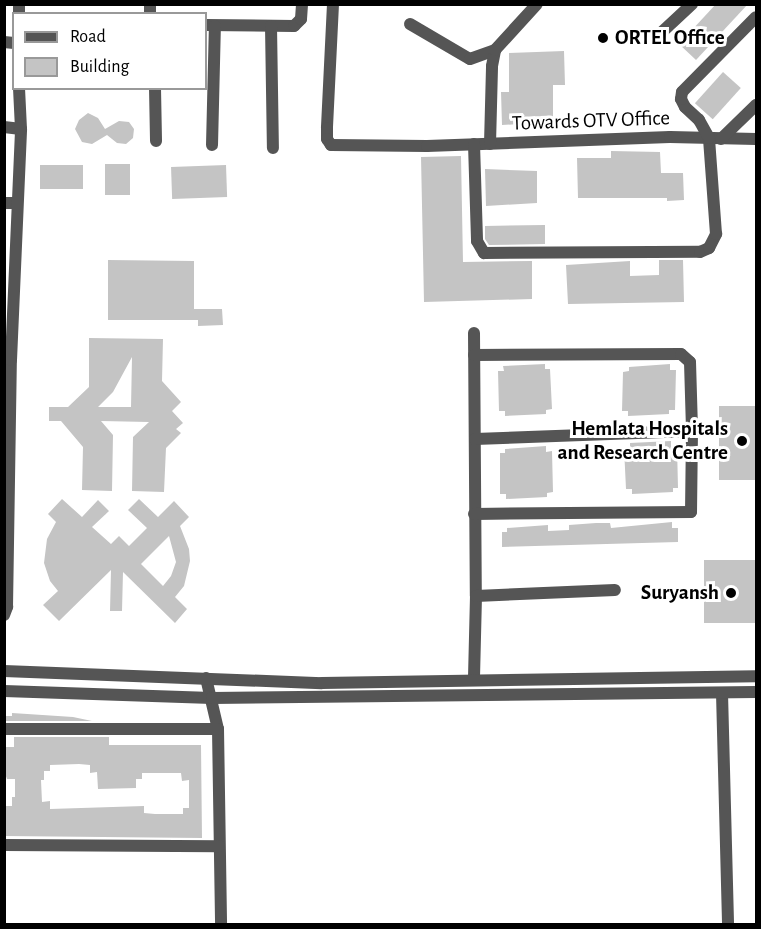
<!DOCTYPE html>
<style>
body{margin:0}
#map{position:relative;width:761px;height:929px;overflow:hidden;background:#fff;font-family:"Alegreya Sans",sans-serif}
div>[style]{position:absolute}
.building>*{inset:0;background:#c4c4c4;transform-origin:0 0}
.minor>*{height:12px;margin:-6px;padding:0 6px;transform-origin:6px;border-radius:6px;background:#555}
.tertiary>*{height:12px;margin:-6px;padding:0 6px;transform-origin:6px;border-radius:6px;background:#555}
.dots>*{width:16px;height:16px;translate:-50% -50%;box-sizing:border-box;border:3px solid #fff;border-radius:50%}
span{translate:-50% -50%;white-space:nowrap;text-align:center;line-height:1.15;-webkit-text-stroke:6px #fff;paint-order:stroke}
.poi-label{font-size:21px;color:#000;font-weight:700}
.left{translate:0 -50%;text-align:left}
.right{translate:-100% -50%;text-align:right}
.street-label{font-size:21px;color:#000}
.frame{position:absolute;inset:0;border:6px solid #000;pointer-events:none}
.legend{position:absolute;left:12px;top:12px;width:195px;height:78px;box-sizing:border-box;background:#fff;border:2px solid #999;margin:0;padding:8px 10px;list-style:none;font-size:18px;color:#000}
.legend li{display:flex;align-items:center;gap:12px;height:30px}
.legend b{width:30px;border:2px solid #999}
</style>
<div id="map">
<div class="building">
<div style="clip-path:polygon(716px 4px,748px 4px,696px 60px,679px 44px)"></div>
<div style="clip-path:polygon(564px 51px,565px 85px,553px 85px,553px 122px,502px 125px,501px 92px,509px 92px,509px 53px)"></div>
<div style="left:723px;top:72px;width:24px;height:42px;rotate:42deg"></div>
<div style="clip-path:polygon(88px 113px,98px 118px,105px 129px,119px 121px,129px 122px,134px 129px,133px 138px,126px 144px,117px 143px,107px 135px,92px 144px,82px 142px,75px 129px,79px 120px)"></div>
<div style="clip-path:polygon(611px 151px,660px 152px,661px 173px,683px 173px,684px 200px,667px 201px,667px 198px,578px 198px,577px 158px,611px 158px)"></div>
<div style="clip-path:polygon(461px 156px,463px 262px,532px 261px,532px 299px,424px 302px,421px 157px)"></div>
<div style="left:130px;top:164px;width:31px;height:25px;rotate:90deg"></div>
<div style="left:83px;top:165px;width:24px;height:43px;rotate:90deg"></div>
<div style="left:226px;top:165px;width:32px;height:55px;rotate:88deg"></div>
<div style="clip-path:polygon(485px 169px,537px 171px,537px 203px,486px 206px)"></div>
<div style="clip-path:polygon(545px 225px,545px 244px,489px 245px,485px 239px,485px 226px)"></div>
<div style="clip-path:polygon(108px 260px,194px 261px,194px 309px,222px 309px,223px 325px,198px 326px,198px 320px,108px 320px)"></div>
<div style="clip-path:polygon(659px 260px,683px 260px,684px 302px,568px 304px,566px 265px,630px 261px,630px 276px,659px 275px)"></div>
<div style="clip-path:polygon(evenodd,89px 338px,163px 339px,162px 381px,181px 402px,172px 411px,183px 423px,176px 429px,181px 433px,166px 448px,164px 492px,132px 491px,133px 437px,149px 422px,101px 421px,113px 435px,112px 491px,82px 490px,83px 447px,61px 421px,49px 421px,49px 407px,68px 407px,89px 387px,89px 338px,132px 357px,131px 407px,98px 407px,113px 392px,132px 357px)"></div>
<div style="clip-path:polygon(545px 364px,545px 369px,550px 369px,552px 409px,546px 410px,546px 414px,505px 416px,505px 411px,499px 411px,498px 371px,504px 371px,503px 366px)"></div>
<div style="clip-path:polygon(670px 364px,670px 370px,676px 370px,675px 410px,669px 410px,669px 414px,628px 416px,628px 411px,622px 411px,623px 372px,629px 371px,629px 367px)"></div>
<div style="left:756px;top:406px;width:74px;height:37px;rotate:90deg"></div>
<div style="clip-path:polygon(671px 441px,671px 447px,677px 446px,678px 488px,673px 488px,673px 492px,632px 494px,632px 489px,626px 489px,624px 448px,630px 448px,630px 443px)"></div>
<div style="clip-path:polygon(546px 446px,546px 452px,552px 451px,553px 492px,547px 493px,547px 497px,506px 499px,506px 494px,500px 494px,500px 453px,505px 453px,505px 449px)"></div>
<div style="clip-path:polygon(evenodd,62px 499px,82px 517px,98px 500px,109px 511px,92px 527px,111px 544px,119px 536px,129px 546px,147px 528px,128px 510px,139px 499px,158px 517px,174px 501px,189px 517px,180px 526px,189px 549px,190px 561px,184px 586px,175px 597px,187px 609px,175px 623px,123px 572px,122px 611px,110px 611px,111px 570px,59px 621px,43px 605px,58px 591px,50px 581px,44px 563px,47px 539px,56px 522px,48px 514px,62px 499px,169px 536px,176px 562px,171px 576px,163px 586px,141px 564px,169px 536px)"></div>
<div style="clip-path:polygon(672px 522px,672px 528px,678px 528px,678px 542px,502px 547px,502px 532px,507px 532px,507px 528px,548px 525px,548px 531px,569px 530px,569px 525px,596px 523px,610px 523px,611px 528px)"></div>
<div style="left:756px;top:560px;width:63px;height:52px;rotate:90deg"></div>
<div style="clip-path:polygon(12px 713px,73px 717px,92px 721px,4px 721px,4px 716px,12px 716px)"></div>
<div style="clip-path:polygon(evenodd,14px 737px,109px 737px,109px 745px,201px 745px,202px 838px,4px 836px,4px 812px,6px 806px,12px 806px,12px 797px,15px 797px,15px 779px,7px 779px,4px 771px,4px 747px,14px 747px,14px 737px,79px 764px,90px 765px,90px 773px,97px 772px,98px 789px,136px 788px,136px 779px,142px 779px,142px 773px,181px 773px,182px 781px,189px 780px,189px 808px,183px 808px,183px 814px,155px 814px,144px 813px,144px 806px,50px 809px,50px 801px,42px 802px,41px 780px,44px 780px,44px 771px,50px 771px,50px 765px,79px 764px)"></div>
</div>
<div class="minor">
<div style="left:333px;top:4px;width:124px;rotate:92.8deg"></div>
<div style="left:327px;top:128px;width:11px;rotate:90deg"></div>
<div style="left:327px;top:139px;width:7px;rotate:56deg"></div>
<div style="left:331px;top:145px;width:96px;rotate:0.6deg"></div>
<div style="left:427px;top:146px;width:243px;rotate:-2.1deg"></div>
<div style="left:670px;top:137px;width:86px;rotate:1.3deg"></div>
<div style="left:19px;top:14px;width:10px;rotate:-90deg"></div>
<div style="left:150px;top:14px;width:10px;rotate:-90deg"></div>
<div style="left:410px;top:24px;width:69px;rotate:30.3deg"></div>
<div style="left:470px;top:59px;width:27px;rotate:-20deg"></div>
<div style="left:206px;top:25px;width:88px;rotate:0.7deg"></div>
<div style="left:294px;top:26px;width:10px;rotate:-45deg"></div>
<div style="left:301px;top:19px;width:15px;rotate:-86deg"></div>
<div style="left:271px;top:26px;width:122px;rotate:89.1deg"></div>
<div style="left:662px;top:32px;width:41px;rotate:-43deg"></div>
<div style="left:4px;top:42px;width:10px;rotate:6deg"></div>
<div style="left:155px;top:88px;width:53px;rotate:88.9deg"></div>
<div style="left:4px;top:127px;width:17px;rotate:7deg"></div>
<div style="left:721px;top:139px;width:49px;rotate:-44.2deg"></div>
<div style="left:474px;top:144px;width:97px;rotate:88.2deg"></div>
<div style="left:477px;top:241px;width:14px;rotate:60deg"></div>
<div style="left:484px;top:253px;width:216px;rotate:-0.3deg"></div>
<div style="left:700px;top:252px;width:10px;rotate:-24deg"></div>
<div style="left:709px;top:248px;width:16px;rotate:-63deg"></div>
<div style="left:716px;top:234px;width:96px;rotate:-94.2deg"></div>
<div style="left:709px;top:138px;width:21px;rotate:-119deg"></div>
<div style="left:699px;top:120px;width:19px;rotate:-137deg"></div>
<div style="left:685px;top:107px;width:9px;rotate:-117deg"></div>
<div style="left:681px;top:99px;width:7px;rotate:-82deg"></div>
<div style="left:682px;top:92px;width:105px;rotate:-45.4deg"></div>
<div style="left:490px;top:144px;width:78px;rotate:-88.5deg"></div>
<div style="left:492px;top:66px;width:16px;rotate:-79deg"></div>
<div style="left:495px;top:50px;width:62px;rotate:-47.6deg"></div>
<div style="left:212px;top:145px;width:119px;rotate:-88.6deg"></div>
<div style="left:4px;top:203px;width:13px"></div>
<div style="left:474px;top:333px;width:263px;rotate:89.6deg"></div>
<div style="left:476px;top:596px;width:84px;rotate:91.4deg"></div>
<div style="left:474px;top:355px;width:207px;rotate:-0.3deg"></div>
<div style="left:681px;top:354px;width:12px;rotate:42deg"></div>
<div style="left:690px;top:362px;width:69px;rotate:88.3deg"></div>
<div style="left:692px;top:431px;width:81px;rotate:90.7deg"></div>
<div style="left:691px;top:512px;width:217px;rotate:179.5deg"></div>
<div style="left:475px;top:439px;width:217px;rotate:-2.1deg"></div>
<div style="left:476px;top:596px;width:139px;rotate:-2.5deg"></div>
<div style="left:4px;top:615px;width:9px;rotate:-69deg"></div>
<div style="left:7px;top:607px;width:247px;rotate:-89.1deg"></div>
<div style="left:11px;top:360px;width:231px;rotate:-87.5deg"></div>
<div style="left:21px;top:129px;width:41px;rotate:-92.8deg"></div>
<div style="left:206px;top:678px;width:52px;rotate:76.8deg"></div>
<div style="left:218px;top:729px;width:195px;rotate:89.1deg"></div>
<div style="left:722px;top:693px;width:231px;rotate:88.5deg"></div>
<div style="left:4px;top:729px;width:214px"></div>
<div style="left:4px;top:845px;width:215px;rotate:0.3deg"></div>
</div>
<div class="tertiary">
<div style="left:4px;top:671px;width:318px;rotate:2.2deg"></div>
<div style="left:322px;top:683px;width:434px;rotate:-0.9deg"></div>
<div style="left:4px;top:691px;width:208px;rotate:1.9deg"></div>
<div style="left:212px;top:698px;width:544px;rotate:-0.63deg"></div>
</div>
<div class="dots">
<div style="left:603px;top:38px;background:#000"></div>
<div style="left:742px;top:441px;background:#000"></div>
<div style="left:731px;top:593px;background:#000"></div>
</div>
<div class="poi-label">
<span class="left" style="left:615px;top:38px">ORTEL Office</span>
<span class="right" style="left:728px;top:441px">Hemlata Hospitals<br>and Research Centre</span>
<span class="right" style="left:719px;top:593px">Suryansh</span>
</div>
<div class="street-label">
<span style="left:591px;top:121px;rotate:-2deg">Towards OTV Office</span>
</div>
<div class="frame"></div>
<ul class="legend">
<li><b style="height:8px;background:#555"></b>Road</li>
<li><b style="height:16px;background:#c4c4c4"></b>Building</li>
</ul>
</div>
